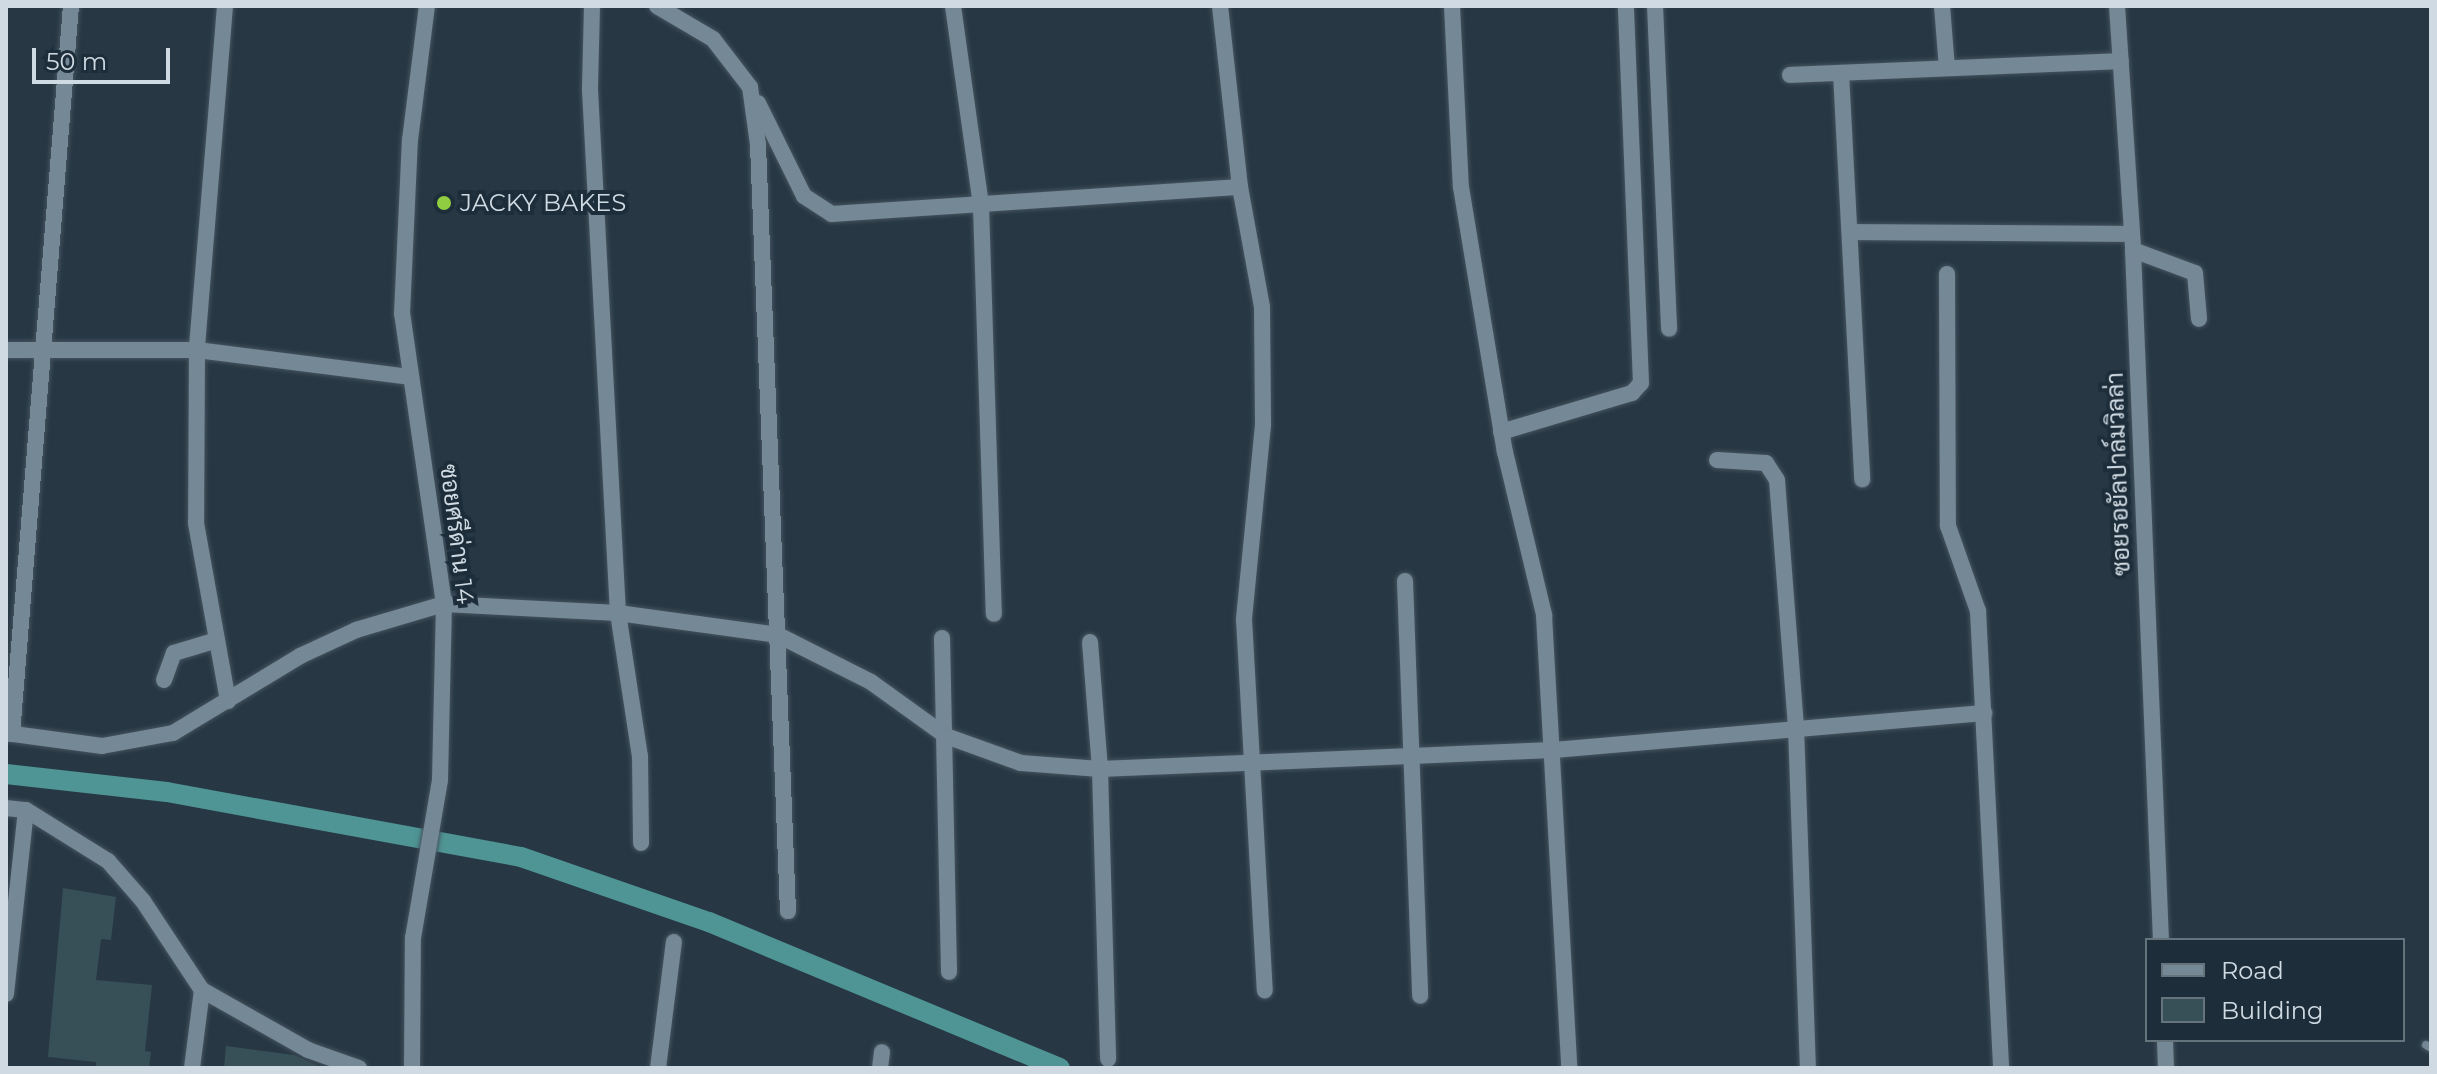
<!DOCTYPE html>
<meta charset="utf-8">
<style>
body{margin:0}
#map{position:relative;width:2437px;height:1074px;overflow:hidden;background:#273844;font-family:Montserrat,Sarabun,sans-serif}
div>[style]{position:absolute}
.canal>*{height:20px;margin:-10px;padding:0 10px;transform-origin:10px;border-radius:10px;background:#4f9595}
.building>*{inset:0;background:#374f56}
.roads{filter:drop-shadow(0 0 2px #45535e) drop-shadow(0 0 2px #45535e)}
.service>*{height:8px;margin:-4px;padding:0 4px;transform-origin:4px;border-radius:4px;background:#758896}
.minor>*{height:16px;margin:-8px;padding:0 8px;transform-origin:8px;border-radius:8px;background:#758896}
.dots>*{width:22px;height:22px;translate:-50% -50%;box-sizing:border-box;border:4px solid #1d2e3a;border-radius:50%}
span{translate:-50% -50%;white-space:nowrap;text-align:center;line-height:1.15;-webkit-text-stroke:8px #1d2e3a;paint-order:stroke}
.poi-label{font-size:24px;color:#d0dae2}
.left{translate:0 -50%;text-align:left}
.street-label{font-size:24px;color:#d0dae2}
.frame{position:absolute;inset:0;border:8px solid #d0dae2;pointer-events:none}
.legend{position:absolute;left:2145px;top:938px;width:260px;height:104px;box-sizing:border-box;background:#1d2e3a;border:2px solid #65737d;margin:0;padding:10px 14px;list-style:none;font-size:24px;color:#d0dae2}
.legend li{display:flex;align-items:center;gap:16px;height:40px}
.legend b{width:40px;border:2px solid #65737d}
.scale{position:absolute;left:32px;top:48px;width:138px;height:36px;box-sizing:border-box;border:4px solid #d0dae2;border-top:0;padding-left:10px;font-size:24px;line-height:28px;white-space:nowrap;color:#d0dae2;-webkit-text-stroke:6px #1d2e3a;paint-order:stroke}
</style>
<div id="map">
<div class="canal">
<div style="left:6px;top:774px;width:162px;rotate:6.4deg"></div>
<div style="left:167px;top:792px;width:360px;rotate:10.4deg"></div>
<div style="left:521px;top:857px;width:199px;rotate:19.1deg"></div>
<div style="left:709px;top:922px;width:380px;rotate:22.6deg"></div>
</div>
<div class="building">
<div style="clip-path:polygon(63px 888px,116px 897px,111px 940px,101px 939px,96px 980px,152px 985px,145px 1051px,151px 1052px,149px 1068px,96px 1068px,96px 1062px,48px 1057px)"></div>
<div style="clip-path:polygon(226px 1046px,294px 1055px,323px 1068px,224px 1068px)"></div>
</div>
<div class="roads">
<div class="service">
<div style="left:2426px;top:1045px;width:6px;rotate:31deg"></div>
</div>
<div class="minor">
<div style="left:225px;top:6px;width:345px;rotate:94.7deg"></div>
<div style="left:197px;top:350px;width:173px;rotate:90.3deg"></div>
<div style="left:196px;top:523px;width:181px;rotate:79.8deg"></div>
<div style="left:592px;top:6px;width:84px;rotate:91.4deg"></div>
<div style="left:590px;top:90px;width:524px;rotate:86.94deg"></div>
<div style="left:618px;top:613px;width:145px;rotate:81.3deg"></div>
<div style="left:640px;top:756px;width:87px;rotate:89.3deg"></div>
<div style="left:657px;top:6px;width:65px;rotate:30.5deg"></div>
<div style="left:713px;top:39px;width:61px;rotate:52.4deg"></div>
<div style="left:750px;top:87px;width:59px;rotate:82.1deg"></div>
<div style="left:758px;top:145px;width:767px;rotate:87.76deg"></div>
<div style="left:953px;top:6px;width:202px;rotate:82deg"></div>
<div style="left:981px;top:206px;width:408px;rotate:88.2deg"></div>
<div style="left:1220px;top:6px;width:182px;rotate:83.7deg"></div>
<div style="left:1240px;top:187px;width:122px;rotate:79.6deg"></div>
<div style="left:1262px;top:307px;width:118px;rotate:89.5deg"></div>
<div style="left:1263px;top:425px;width:195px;rotate:95.6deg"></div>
<div style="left:1244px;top:619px;width:372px;rotate:86.8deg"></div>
<div style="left:1452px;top:6px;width:181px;rotate:87.2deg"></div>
<div style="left:1461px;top:187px;width:269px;rotate:80.6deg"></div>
<div style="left:1505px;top:452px;width:168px;rotate:76.5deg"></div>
<div style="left:1544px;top:615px;width:454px;rotate:86.8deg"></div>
<div style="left:1655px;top:6px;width:323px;rotate:87.5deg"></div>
<div style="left:1942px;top:6px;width:62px;rotate:85.4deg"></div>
<div style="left:2117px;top:6px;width:245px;rotate:86.2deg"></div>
<div style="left:2133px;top:250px;width:691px;rotate:87.68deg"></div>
<div style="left:1841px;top:73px;width:407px;rotate:87deg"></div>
<div style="left:1790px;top:75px;width:331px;rotate:-2.4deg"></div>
<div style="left:758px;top:103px;width:104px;rotate:63.7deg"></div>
<div style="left:804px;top:196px;width:33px;rotate:33deg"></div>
<div style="left:832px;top:214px;width:409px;rotate:-3.8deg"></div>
<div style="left:1853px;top:232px;width:279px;rotate:0.4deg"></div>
<div style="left:2133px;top:250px;width:66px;rotate:20.4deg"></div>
<div style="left:2195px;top:273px;width:46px;rotate:85deg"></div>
<div style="left:1947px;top:274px;width:252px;rotate:89.8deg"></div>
<div style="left:1948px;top:526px;width:90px;rotate:70.6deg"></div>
<div style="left:1978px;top:611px;width:458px;rotate:87.1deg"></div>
<div style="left:6px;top:350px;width:191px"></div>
<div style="left:197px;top:350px;width:216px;rotate:7.2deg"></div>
<div style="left:1501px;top:432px;width:137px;rotate:-16.6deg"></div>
<div style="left:1632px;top:393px;width:13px;rotate:-48deg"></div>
<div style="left:1641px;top:383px;width:377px;rotate:-92.3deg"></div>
<div style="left:1717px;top:460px;width:49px;rotate:3.5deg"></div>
<div style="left:1766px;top:463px;width:20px;rotate:57deg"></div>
<div style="left:1777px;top:480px;width:248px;rotate:85.6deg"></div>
<div style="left:1796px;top:727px;width:341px;rotate:88deg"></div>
<div style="left:1405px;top:581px;width:415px;rotate:87.9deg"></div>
<div style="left:942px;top:638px;width:334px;rotate:88.8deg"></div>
<div style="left:1090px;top:642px;width:127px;rotate:85.5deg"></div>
<div style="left:1100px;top:769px;width:290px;rotate:88.4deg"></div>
<div style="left:164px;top:680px;width:29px;rotate:-70deg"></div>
<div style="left:174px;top:653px;width:45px;rotate:-16.8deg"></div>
<div style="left:6px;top:733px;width:97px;rotate:7.7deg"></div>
<div style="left:102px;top:746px;width:72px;rotate:-10.4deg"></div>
<div style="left:173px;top:733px;width:149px;rotate:-31.2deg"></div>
<div style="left:300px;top:656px;width:62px;rotate:-24.9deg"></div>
<div style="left:356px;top:630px;width:92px;rotate:-16.5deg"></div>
<div style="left:444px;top:604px;width:174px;rotate:3deg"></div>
<div style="left:618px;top:613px;width:162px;rotate:7.8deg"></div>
<div style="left:778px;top:635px;width:104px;rotate:26.8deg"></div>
<div style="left:871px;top:682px;width:92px;rotate:35.8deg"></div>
<div style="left:946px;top:736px;width:80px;rotate:19.8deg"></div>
<div style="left:1021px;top:763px;width:79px;rotate:4.3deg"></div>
<div style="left:1100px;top:769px;width:453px;rotate:-2.4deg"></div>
<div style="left:1553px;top:750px;width:433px;rotate:-4.9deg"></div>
<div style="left:12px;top:734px;width:730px;rotate:-85.37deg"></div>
<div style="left:6px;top:808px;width:20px;rotate:6deg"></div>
<div style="left:6px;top:994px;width:185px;rotate:-83.8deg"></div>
<div style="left:26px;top:810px;width:97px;rotate:31.9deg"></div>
<div style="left:108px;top:861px;width:53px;rotate:48.8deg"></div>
<div style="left:143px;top:901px;width:107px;rotate:56.5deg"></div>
<div style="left:202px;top:990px;width:122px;rotate:29.5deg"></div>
<div style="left:308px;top:1050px;width:54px;rotate:19.4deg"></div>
<div style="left:2165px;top:1040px;width:28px;rotate:88deg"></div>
<div style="left:192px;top:1068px;width:79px;rotate:-82.7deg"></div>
<div style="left:412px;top:1068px;width:130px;rotate:-89.6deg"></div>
<div style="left:413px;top:938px;width:160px;rotate:-80.3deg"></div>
<div style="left:440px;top:780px;width:176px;rotate:-88.7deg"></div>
<div style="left:444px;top:604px;width:293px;rotate:-98.2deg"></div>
<div style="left:402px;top:314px;width:174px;rotate:-87.4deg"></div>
<div style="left:410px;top:140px;width:135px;rotate:-82.8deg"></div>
<div style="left:658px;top:1068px;width:127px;rotate:-82.8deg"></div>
<div style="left:880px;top:1068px;width:16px;rotate:-83deg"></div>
</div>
</div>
<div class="dots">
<div style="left:444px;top:203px;background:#90cd41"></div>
</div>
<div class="poi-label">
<span class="left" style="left:460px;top:203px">JACKY BAKES</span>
</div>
<div class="street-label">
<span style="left:2118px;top:474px;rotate:-92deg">ซอยรอยัลปาล์มวิลล่า</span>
<span style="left:457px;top:534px;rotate:83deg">ซอยศรีด่าน 14</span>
</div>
<div class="frame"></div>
<ul class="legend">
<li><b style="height:10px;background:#758896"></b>Road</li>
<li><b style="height:22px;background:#374f56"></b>Building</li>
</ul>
<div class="scale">50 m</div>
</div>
